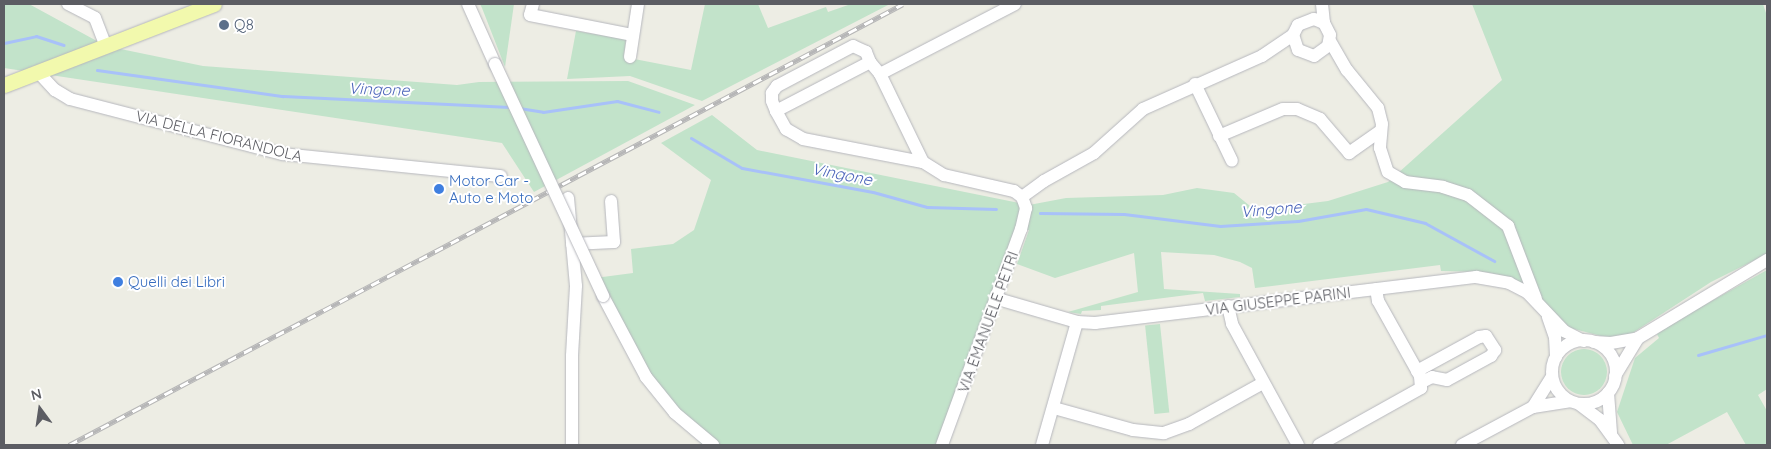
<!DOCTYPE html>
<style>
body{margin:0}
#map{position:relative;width:1771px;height:449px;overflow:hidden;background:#edede4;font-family:Quicksand,sans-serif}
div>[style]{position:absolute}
.green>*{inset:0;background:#c2e3ca;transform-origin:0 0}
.round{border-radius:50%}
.stream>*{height:3px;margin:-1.5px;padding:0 1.5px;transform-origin:1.5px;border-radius:1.5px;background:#a8c1f9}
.roads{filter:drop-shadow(0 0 1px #b6b7bd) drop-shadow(0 0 1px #b6b7bd)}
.minor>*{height:12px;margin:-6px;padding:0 6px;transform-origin:6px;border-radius:6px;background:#fff}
.minor>.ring{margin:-6px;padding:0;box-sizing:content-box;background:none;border:12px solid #fff;border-radius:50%}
.major>*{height:15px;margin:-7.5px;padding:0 7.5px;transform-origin:7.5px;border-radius:7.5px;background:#f2f9ad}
.rail>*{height:5px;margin-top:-2.5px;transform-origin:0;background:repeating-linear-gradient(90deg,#fff 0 9px,#b6b6b7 0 18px);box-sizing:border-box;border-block:1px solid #b6b6b7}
.bridges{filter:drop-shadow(0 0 1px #b6b7bd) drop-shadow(0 0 1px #b6b7bd)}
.minor-bridge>*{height:12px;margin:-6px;padding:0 6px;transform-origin:6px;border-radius:6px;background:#fff}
.dots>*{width:14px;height:14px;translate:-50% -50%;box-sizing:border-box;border:2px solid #fff;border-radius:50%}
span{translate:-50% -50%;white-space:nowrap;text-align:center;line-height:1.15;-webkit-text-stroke:4px #fff;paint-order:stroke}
.service-label{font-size:15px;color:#4e5e75}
.left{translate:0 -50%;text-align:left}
.street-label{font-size:15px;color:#5c5d63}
.shop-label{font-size:15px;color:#366cbe}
.water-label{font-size:16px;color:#4c66ba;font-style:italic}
.frame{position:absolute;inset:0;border:5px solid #5c5d63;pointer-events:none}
.north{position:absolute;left:15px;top:384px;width:50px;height:50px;-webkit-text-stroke:4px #fff;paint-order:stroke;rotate:346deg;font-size:14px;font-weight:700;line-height:20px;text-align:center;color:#5c5d63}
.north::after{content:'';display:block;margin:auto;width:18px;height:22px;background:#5c5d63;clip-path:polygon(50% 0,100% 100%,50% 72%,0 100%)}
</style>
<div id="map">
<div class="green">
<div style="clip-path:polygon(4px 4px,29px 4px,106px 46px,203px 66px,457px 85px,479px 82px,628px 81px,695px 105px,534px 192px,502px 143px,4px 68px)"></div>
<div style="clip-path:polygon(480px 4px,514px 4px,505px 67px,482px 8px)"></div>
<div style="clip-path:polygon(705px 4px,758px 4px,768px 28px,826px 7px,828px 12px,851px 4px,890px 4px,702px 101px,630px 76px,567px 79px,576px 31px,626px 39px,624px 57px,691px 70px)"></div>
<div style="clip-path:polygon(1472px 4px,1763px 4px,1767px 16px,1767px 254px,1711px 282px,1628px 336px,1609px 338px,1570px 328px,1534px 292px,1504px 276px,1485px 272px,1441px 271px,1440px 265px,1255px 288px,1252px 268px,1240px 262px,1214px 255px,1161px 252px,1164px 289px,1240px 294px,1240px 297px,1205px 301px,1203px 293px,1101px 306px,1101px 310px,1082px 311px,1081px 314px,1068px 312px,1138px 292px,1134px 253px,1055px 278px,1017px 264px,1029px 230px,1022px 229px,942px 445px,702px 445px,646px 377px,595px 278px,633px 273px,631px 249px,673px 244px,694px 230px,711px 180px,661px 143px,712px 115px,757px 150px,1029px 205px,1066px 198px,1163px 195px,1197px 188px,1234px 193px,1255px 210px,1328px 201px,1388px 182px,1502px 80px)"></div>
<div style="clip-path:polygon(1767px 270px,1767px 389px,1758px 395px,1767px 411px,1767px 445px,1746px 445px,1727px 412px,1666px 445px,1633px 445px,1617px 412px,1635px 358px,1659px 338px,1657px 334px,1681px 318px)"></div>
<div style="left:1160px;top:324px;width:89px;height:15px;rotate:84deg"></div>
<div class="round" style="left:1561px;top:349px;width:46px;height:46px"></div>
</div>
<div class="stream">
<div style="left:4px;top:43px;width:33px;rotate:-12deg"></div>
<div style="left:36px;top:36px;width:29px;rotate:18deg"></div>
<div style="left:97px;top:70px;width:188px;rotate:8deg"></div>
<div style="left:283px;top:96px;width:228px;rotate:2.8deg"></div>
<div style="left:519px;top:108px;width:24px;rotate:9deg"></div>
<div style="left:543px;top:112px;width:75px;rotate:-8.5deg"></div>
<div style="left:617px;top:101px;width:43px;rotate:14.7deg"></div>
<div style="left:691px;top:138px;width:59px;rotate:30.5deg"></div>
<div style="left:742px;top:168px;width:133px;rotate:10.4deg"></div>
<div style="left:873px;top:192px;width:56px;rotate:15.5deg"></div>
<div style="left:927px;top:207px;width:69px;rotate:1.7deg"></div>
<div style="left:1040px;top:213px;width:84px;rotate:0.7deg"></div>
<div style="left:1124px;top:214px;width:97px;rotate:7.1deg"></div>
<div style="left:1220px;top:226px;width:78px;rotate:-3.7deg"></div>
<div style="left:1298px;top:221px;width:69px;rotate:-10deg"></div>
<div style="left:1366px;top:209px;width:61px;rotate:13.3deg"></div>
<div style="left:1425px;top:223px;width:79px;rotate:28.8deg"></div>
<div style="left:1698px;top:355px;width:72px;rotate:-16.2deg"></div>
</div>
<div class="roads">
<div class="minor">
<div style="left:68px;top:4px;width:30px;rotate:27deg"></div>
<div style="left:95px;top:18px;width:30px;rotate:69deg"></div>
<div style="left:468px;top:4px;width:66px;rotate:65.8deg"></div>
<div style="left:533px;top:4px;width:11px;rotate:105deg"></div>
<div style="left:530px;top:15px;width:105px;rotate:11deg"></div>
<div style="left:1322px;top:4px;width:19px;rotate:84deg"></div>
<div style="left:1324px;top:23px;width:13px;rotate:63deg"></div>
<div style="left:1330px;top:35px;width:11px;rotate:100deg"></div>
<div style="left:1328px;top:46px;width:17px;rotate:144deg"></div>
<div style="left:1314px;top:56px;width:17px;rotate:-159deg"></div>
<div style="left:1298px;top:50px;width:16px;rotate:-108deg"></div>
<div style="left:1293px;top:35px;width:11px;rotate:-63deg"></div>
<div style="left:1298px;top:25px;width:17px;rotate:-21deg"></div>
<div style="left:1314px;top:19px;width:11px;rotate:22deg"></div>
<div style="left:1330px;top:41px;width:34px;rotate:60deg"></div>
<div style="left:1347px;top:70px;width:49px;rotate:50.8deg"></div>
<div style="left:1378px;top:108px;width:16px;rotate:76deg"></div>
<div style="left:1382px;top:124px;width:24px;rotate:95deg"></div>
<div style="left:1380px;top:148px;width:25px;rotate:72deg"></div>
<div style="left:1388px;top:172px;width:20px;rotate:30deg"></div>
<div style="left:1405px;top:182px;width:38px;rotate:7deg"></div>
<div style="left:1443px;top:187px;width:26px;rotate:18deg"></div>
<div style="left:1468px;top:195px;width:51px;rotate:37.8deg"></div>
<div style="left:1508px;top:226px;width:78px;rotate:69deg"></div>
<div style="left:630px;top:57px;width:54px;rotate:-81.4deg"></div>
<div style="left:870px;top:62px;width:16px;rotate:50deg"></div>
<div style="left:880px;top:74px;width:152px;rotate:-27.4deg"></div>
<div style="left:38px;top:72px;width:25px;rotate:47deg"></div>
<div style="left:55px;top:90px;width:17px;rotate:31deg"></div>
<div style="left:70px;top:99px;width:220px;rotate:14.5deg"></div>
<div style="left:283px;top:154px;width:219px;rotate:5.8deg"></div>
<div style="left:880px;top:74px;width:98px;rotate:64deg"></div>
<div style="left:1195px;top:84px;width:85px;rotate:64.3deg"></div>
<div style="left:776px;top:111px;width:106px;rotate:-27.5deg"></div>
<div style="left:870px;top:62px;width:11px;rotate:-112deg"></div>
<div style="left:866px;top:52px;width:14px;rotate:-155deg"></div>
<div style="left:853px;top:46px;width:86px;rotate:152.2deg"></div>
<div style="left:777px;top:86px;width:9px;rotate:126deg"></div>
<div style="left:772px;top:93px;width:8px;rotate:90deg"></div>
<div style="left:772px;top:101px;width:11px;rotate:68deg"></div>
<div style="left:776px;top:111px;width:21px;rotate:61deg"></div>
<div style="left:786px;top:129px;width:20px;rotate:30deg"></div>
<div style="left:803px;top:139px;width:122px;rotate:10.9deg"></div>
<div style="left:923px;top:162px;width:25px;rotate:32deg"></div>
<div style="left:944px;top:175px;width:72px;rotate:12.9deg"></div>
<div style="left:1014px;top:191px;width:10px;rotate:37deg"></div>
<div style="left:1022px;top:197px;width:12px;rotate:70deg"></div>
<div style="left:1026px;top:208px;width:22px;rotate:103deg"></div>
<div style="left:1021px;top:229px;width:230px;rotate:110.1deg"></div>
<div style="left:1219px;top:136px;width:69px;rotate:-22.9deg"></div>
<div style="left:1283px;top:109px;width:14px"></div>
<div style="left:1297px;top:109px;width:25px;rotate:23deg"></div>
<div style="left:1320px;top:119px;width:45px;rotate:49.5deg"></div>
<div style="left:1349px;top:153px;width:38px;rotate:-35deg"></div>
<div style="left:1022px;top:197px;width:27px;rotate:-36deg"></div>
<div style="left:1044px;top:181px;width:57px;rotate:-29.2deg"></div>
<div style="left:1094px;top:153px;width:66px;rotate:-41.9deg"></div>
<div style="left:1143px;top:109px;width:130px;rotate:-24deg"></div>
<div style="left:1262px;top:56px;width:37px;rotate:-34deg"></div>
<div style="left:568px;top:198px;width:88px;rotate:84.8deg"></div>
<div style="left:576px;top:286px;width:70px;rotate:93.3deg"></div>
<div style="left:572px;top:356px;width:89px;rotate:90deg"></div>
<div style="left:572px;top:244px;width:42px;rotate:-2.7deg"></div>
<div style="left:614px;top:242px;width:41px;rotate:-94.2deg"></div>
<div style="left:603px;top:296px;width:92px;rotate:62deg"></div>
<div style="left:646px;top:377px;width:46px;rotate:51.1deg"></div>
<div style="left:675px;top:413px;width:50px;rotate:40.1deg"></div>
<div style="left:998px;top:299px;width:82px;rotate:16.2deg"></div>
<div style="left:1077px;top:322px;width:18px;rotate:3deg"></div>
<div style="left:1095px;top:323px;width:384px;rotate:-6.9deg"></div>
<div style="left:1476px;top:277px;width:34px;rotate:10deg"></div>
<div style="left:1509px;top:283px;width:20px;rotate:27deg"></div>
<div style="left:1527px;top:292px;width:54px;rotate:46.5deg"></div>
<div style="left:1564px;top:331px;width:22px;rotate:27deg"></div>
<div style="left:1228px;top:306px;width:18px;rotate:77deg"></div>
<div style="left:1232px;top:324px;width:138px;rotate:61.4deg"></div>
<div style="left:1548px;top:317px;width:21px;rotate:71deg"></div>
<div style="left:1555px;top:337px;width:20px;rotate:87deg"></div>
<div class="ring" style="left:1552px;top:340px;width:52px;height:52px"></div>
<div style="left:1594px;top:342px;width:17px;rotate:3deg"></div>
<div style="left:1611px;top:343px;width:27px;rotate:-10deg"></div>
<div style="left:1638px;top:338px;width:151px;rotate:-31.2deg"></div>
<div style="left:1417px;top:371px;width:71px;rotate:-28.7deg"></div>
<div style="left:1479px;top:337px;width:7px;rotate:-8deg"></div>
<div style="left:1486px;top:336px;width:17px;rotate:57deg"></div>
<div style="left:1495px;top:350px;width:7px;rotate:124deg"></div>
<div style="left:1491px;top:356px;width:50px;rotate:151.4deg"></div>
<div style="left:1447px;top:380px;width:15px;rotate:-169deg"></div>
<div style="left:1432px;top:377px;width:11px;rotate:153deg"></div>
<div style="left:1615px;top:376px;width:44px;rotate:-58.8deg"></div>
<div style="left:1608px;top:393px;width:40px;rotate:85.7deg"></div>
<div style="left:1579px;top:404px;width:26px;rotate:37deg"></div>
<div style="left:1600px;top:420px;width:31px;rotate:54deg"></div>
<div style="left:1533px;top:407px;width:36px;rotate:-58deg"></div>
<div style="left:1054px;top:408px;width:82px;rotate:15.6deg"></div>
<div style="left:1133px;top:430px;width:31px;rotate:6deg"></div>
<div style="left:1164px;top:433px;width:27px;rotate:-20deg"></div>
<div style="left:1189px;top:424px;width:85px;rotate:-29deg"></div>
<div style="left:1042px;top:445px;width:128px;rotate:-74.1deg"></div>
<div style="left:1319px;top:445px;width:117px;rotate:-29.2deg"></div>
<div style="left:1421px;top:388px;width:12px;rotate:-95deg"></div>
<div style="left:1420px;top:376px;width:86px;rotate:-119.2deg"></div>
<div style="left:1378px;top:301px;width:12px;rotate:-99deg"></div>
<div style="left:1462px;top:445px;width:81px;rotate:-28.2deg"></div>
<div style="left:1533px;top:407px;width:37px;rotate:-9deg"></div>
</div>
<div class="major">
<div style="left:4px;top:85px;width:225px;rotate:-21.1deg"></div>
</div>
</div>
<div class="rail">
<div style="left:69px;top:445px;width:943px;rotate:-27.87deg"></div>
</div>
<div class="bridges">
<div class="minor-bridge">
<div style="left:495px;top:64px;width:256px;rotate:65deg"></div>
</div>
</div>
<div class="dots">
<div style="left:224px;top:25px;background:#5c6f8a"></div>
<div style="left:439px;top:189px;background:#3f7fe0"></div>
<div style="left:118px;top:282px;background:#3f7fe0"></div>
</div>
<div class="service-label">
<span class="left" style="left:234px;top:25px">Q8</span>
</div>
<div class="street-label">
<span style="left:219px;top:136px;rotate:14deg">VIA DELLA FIORANDOLA</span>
<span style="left:1278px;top:301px;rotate:-7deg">VIA GIUSEPPE PARINI</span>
<span style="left:988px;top:322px;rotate:-70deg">VIA EMANUELE PETRI</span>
</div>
<div class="shop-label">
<span class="left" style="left:449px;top:189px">Motor Car -<br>Auto e Moto</span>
<span class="left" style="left:128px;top:282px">Quelli dei Libri</span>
</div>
<div class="water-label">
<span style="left:379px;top:89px;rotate:2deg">Vingone</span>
<span style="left:842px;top:174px;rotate:11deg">Vingone</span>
<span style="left:1271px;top:209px;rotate:-5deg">Vingone</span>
</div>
<div class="frame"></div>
<div class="north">N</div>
</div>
